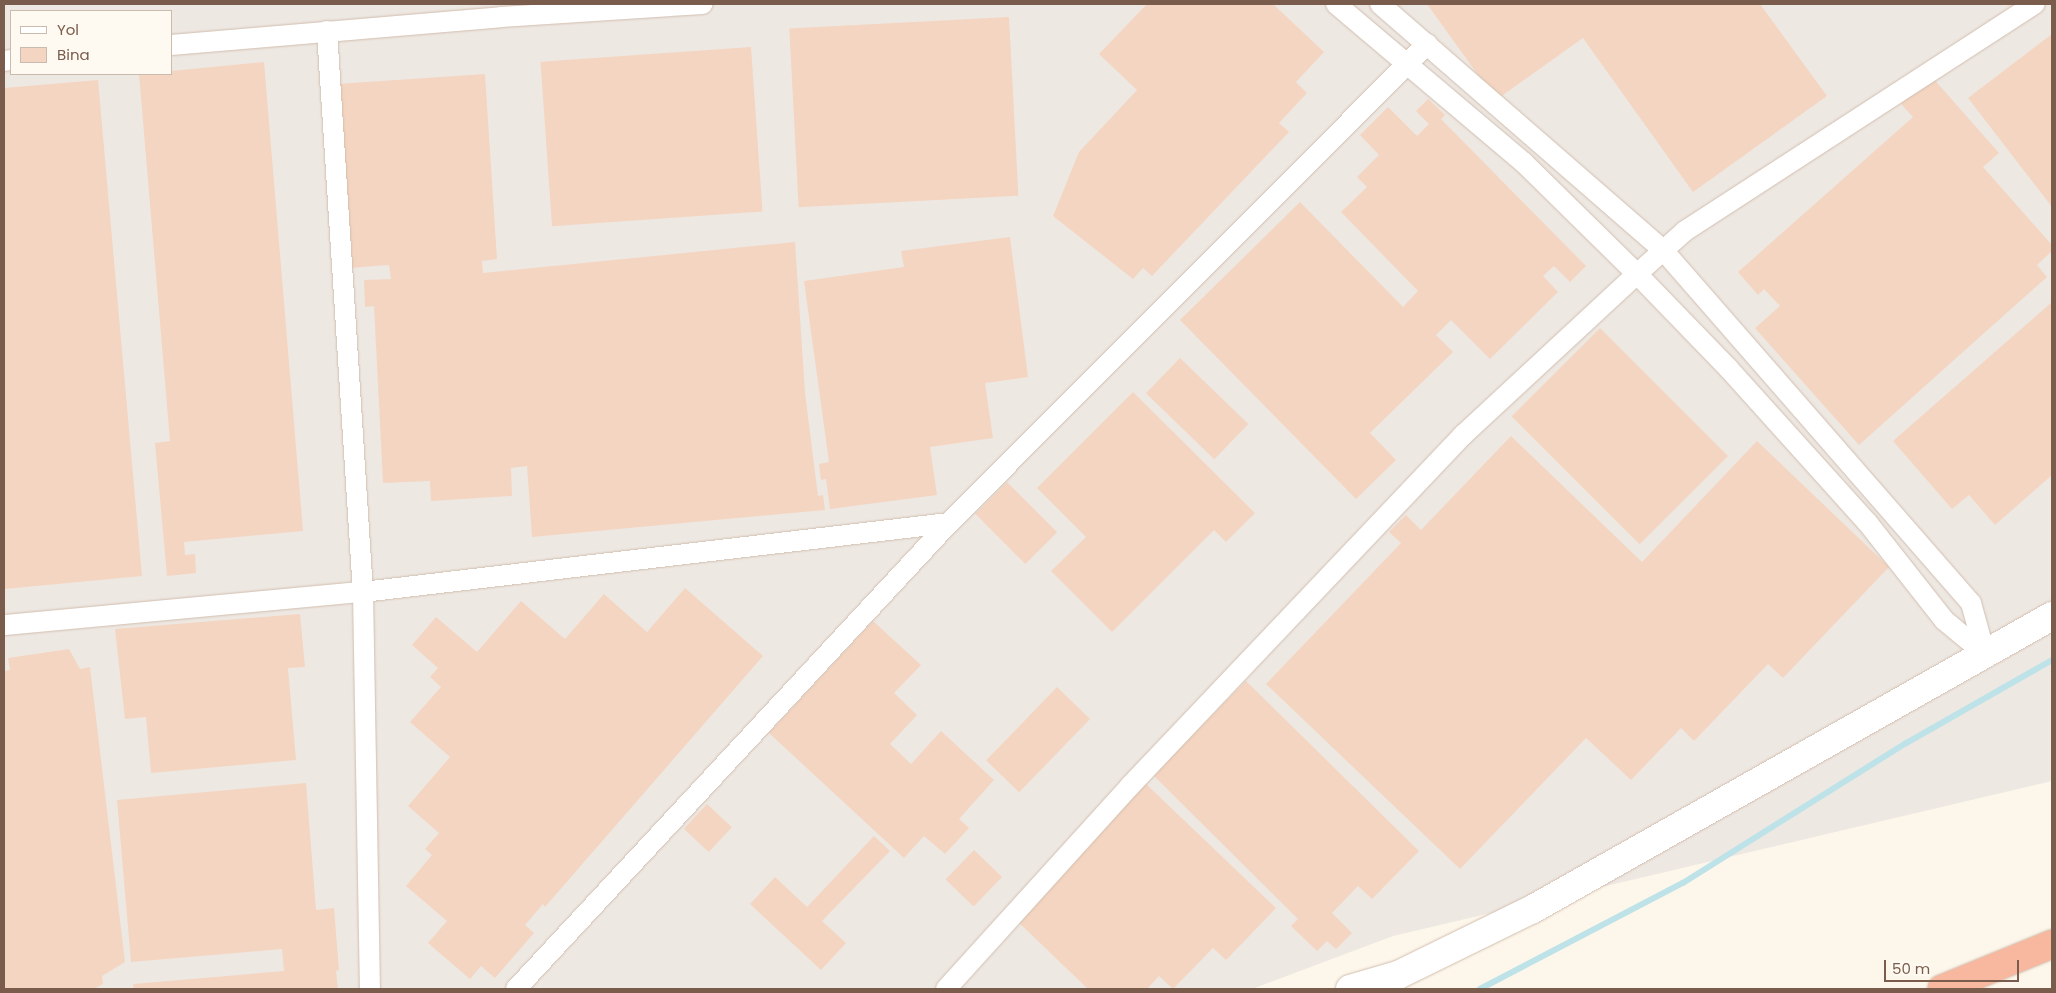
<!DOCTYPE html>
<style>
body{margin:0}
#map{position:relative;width:2056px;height:993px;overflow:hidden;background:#fdf6ea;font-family:Poppins,sans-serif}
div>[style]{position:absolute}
.industrial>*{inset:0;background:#eee8e3}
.stream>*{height:5.5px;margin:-2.75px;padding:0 2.75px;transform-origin:2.75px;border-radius:2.75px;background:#bde2e8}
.building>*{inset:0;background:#f4d5c1;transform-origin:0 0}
.roads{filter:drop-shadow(0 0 1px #d1beae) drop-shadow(0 0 1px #d1beae)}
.minor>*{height:20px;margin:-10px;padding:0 10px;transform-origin:10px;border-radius:10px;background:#fff}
.secondary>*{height:28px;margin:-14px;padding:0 14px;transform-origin:14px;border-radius:14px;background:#fff}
.motorway>*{height:28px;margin:-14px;padding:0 14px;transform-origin:14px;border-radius:14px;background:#f8b8a0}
span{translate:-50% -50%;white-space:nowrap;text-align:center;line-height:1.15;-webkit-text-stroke:4px #fffaf1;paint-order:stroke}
.frame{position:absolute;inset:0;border:5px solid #7a5c4c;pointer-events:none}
.legend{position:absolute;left:10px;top:10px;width:162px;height:65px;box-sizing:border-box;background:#fffaf1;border:1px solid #cabbaf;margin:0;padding:6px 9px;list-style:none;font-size:15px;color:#7a5c4c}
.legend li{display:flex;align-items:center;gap:10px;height:25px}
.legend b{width:25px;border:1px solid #cabbaf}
.scale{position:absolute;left:1884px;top:960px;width:135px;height:22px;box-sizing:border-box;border:2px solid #7a5c4c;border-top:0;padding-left:6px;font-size:15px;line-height:18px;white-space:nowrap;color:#7a5c4c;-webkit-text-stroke:4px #fffaf1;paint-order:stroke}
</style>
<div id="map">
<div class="industrial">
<div style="clip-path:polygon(evenodd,4px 4px,2052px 4px,2052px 781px,1393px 936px,1252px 989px,4px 989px,4px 4px,11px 11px,171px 11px,171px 74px,11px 74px,11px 11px)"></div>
</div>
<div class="stream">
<div style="left:1480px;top:989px;width:229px;rotate:-27.6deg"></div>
<div style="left:1683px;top:883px;width:262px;rotate:-32.1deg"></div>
<div style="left:1905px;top:744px;width:169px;rotate:-29.7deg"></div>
</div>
<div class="building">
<div style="clip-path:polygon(1147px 4px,1273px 4px,1324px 52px,1296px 82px,1307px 93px,1279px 123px,1289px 132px,1152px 276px,1143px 268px,1133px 279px,1053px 216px,1079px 152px,1137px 90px,1099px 54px)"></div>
<div style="clip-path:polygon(1427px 4px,1760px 4px,1827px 96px,1693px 192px,1583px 38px,1496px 100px)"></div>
<div style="left:1009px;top:17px;width:179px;height:220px;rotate:87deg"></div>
<div style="clip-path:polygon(2052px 34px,2052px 207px,1968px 98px)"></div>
<div style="left:751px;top:47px;width:165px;height:211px;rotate:86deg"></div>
<div style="clip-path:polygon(264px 62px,303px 531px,184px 542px,185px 555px,195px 554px,196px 573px,167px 576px,155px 443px,170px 441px,139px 74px,171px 74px,171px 71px)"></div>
<div style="clip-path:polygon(485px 74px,497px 259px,482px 261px,483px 273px,795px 242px,805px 393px,818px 496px,823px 495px,825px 510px,532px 537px,527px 466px,511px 468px,512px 496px,431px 501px,430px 481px,383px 483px,374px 306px,365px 307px,364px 280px,391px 279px,389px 265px,349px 268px,337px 84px)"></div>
<div style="clip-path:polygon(1932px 77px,1999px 153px,1983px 167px,2052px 245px,2052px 251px,2037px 265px,2047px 277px,1859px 445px,1755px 328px,1780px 306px,1764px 289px,1758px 295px,1738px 272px,1913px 117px,1901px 104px)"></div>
<div style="clip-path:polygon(98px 80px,142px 576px,4px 589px,4px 88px)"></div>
<div style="clip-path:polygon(1428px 99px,1445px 115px,1441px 119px,1586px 266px,1570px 282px,1554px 266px,1543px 276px,1558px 292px,1490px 359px,1451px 320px,1436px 335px,1453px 352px,1370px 433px,1396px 460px,1356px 499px,1180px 320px,1300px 202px,1403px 307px,1418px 291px,1341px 212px,1367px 187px,1357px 177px,1379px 155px,1360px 135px,1388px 107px,1417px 136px,1429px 124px,1416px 111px)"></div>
<div style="clip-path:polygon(1010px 237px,1028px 377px,985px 383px,993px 438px,930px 447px,937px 495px,830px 509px,826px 479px,821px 480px,819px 464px,829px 462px,804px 281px,904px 267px,901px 251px)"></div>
<div style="clip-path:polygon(2052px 302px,2052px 475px,1995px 525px,1969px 495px,1952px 509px,1893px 441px)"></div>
<div style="left:1600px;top:328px;width:181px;height:125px;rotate:45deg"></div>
<div style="left:1180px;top:358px;width:95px;height:49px;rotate:44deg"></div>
<div style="clip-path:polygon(1133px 392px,1255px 513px,1226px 542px,1214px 530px,1112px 632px,1051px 571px,1086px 537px,1037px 488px)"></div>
<div style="clip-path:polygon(1511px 436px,1642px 562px,1757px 441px,1889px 567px,1783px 678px,1768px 664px,1694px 741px,1681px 728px,1631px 780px,1586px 738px,1460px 869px,1266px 684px,1401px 543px,1389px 532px,1406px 515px,1421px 530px)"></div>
<div style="left:1007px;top:482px;width:71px;height:45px;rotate:45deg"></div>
<div style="clip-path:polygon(685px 588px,763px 656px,545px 907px,543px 904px,525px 925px,534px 933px,495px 978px,481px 966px,470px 979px,428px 943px,447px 921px,406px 886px,432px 855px,425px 849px,439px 833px,408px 806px,450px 757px,410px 722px,441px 687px,430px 677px,438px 668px,412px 645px,436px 617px,477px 652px,521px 601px,565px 639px,604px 594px,647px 632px)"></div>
<div style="clip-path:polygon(300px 614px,305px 667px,288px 668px,296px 760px,151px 773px,146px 717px,125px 719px,115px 629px)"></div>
<div style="clip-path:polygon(873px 621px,921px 665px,894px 693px,917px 715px,890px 744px,911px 764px,941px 731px,994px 780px,959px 819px,969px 828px,945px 854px,924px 836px,904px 858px,769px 733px)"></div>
<div style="clip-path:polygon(69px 649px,80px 669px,90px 667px,125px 962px,102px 976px,103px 984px,94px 989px,4px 989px,4px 671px,10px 670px,8px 658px)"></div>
<div style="clip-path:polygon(1246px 681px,1419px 851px,1372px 899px,1358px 886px,1332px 913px,1352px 933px,1336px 949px,1327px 941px,1317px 951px,1291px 926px,1298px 919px,1153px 775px)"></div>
<div style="left:1057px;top:687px;width:46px;height:102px;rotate:44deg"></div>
<div style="clip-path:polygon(306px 783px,316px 910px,334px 908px,339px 970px,336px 971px,338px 989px,134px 989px,133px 984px,284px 971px,282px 949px,131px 962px,117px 800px)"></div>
<div style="clip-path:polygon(1145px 783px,1276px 908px,1226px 960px,1213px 948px,1173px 989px,1159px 976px,1147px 989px,1088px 989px,1015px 919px)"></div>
<div style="left:707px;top:804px;width:34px;height:34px;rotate:43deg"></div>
<div style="clip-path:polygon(874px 836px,890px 851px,822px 921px,846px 943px,821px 970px,750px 904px,775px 877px,807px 907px)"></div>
<div style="left:974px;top:850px;width:39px;height:41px;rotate:44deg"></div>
</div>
<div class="roads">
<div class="minor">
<div style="left:1336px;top:4px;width:246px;rotate:40.2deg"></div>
<div style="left:1524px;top:163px;width:158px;rotate:44.5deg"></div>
<div style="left:1637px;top:274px;width:132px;rotate:45.9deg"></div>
<div style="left:1729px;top:369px;width:206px;rotate:48deg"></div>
<div style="left:1867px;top:522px;width:125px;rotate:51.8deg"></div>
<div style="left:1944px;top:620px;width:53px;rotate:39.7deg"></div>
<div style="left:1380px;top:4px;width:375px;rotate:41deg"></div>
<div style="left:1663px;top:250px;width:468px;rotate:48.9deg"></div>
<div style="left:1971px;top:603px;width:53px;rotate:74.6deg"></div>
<div style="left:327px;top:31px;width:562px;rotate:86.33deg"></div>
<div style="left:363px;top:592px;width:397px;rotate:89deg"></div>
<div style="left:171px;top:45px;width:331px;rotate:-4.8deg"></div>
<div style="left:501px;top:17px;width:202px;rotate:-3.7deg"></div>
<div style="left:4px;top:61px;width:7px;rotate:-8deg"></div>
<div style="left:4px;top:625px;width:361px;rotate:-5.3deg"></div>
<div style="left:363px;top:592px;width:590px;rotate:-6.72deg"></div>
<div style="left:516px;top:989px;width:636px;rotate:-47.1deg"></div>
<div style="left:949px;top:523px;width:677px;rotate:-45.06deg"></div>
<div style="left:946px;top:989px;width:274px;rotate:-47.8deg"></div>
<div style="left:1130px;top:786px;width:484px;rotate:-46.5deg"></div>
<div style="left:1463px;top:435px;width:237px;rotate:-42.8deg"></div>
<div style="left:1637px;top:274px;width:64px;rotate:-41.9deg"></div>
<div style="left:1685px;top:231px;width:417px;rotate:-33deg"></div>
</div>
<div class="secondary">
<div style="left:1350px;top:989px;width:50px;rotate:-16.3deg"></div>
<div style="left:1398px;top:975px;width:150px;rotate:-26.1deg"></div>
<div style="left:1533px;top:909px;width:596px;rotate:-29.45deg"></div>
</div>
<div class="motorway">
<div style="left:1942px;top:989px;width:119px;rotate:-22.2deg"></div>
</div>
</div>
<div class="frame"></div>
<ul class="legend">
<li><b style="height:6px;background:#fff"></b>Yol</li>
<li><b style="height:14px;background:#f4d5c1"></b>Bina</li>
</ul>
<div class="scale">50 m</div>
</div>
